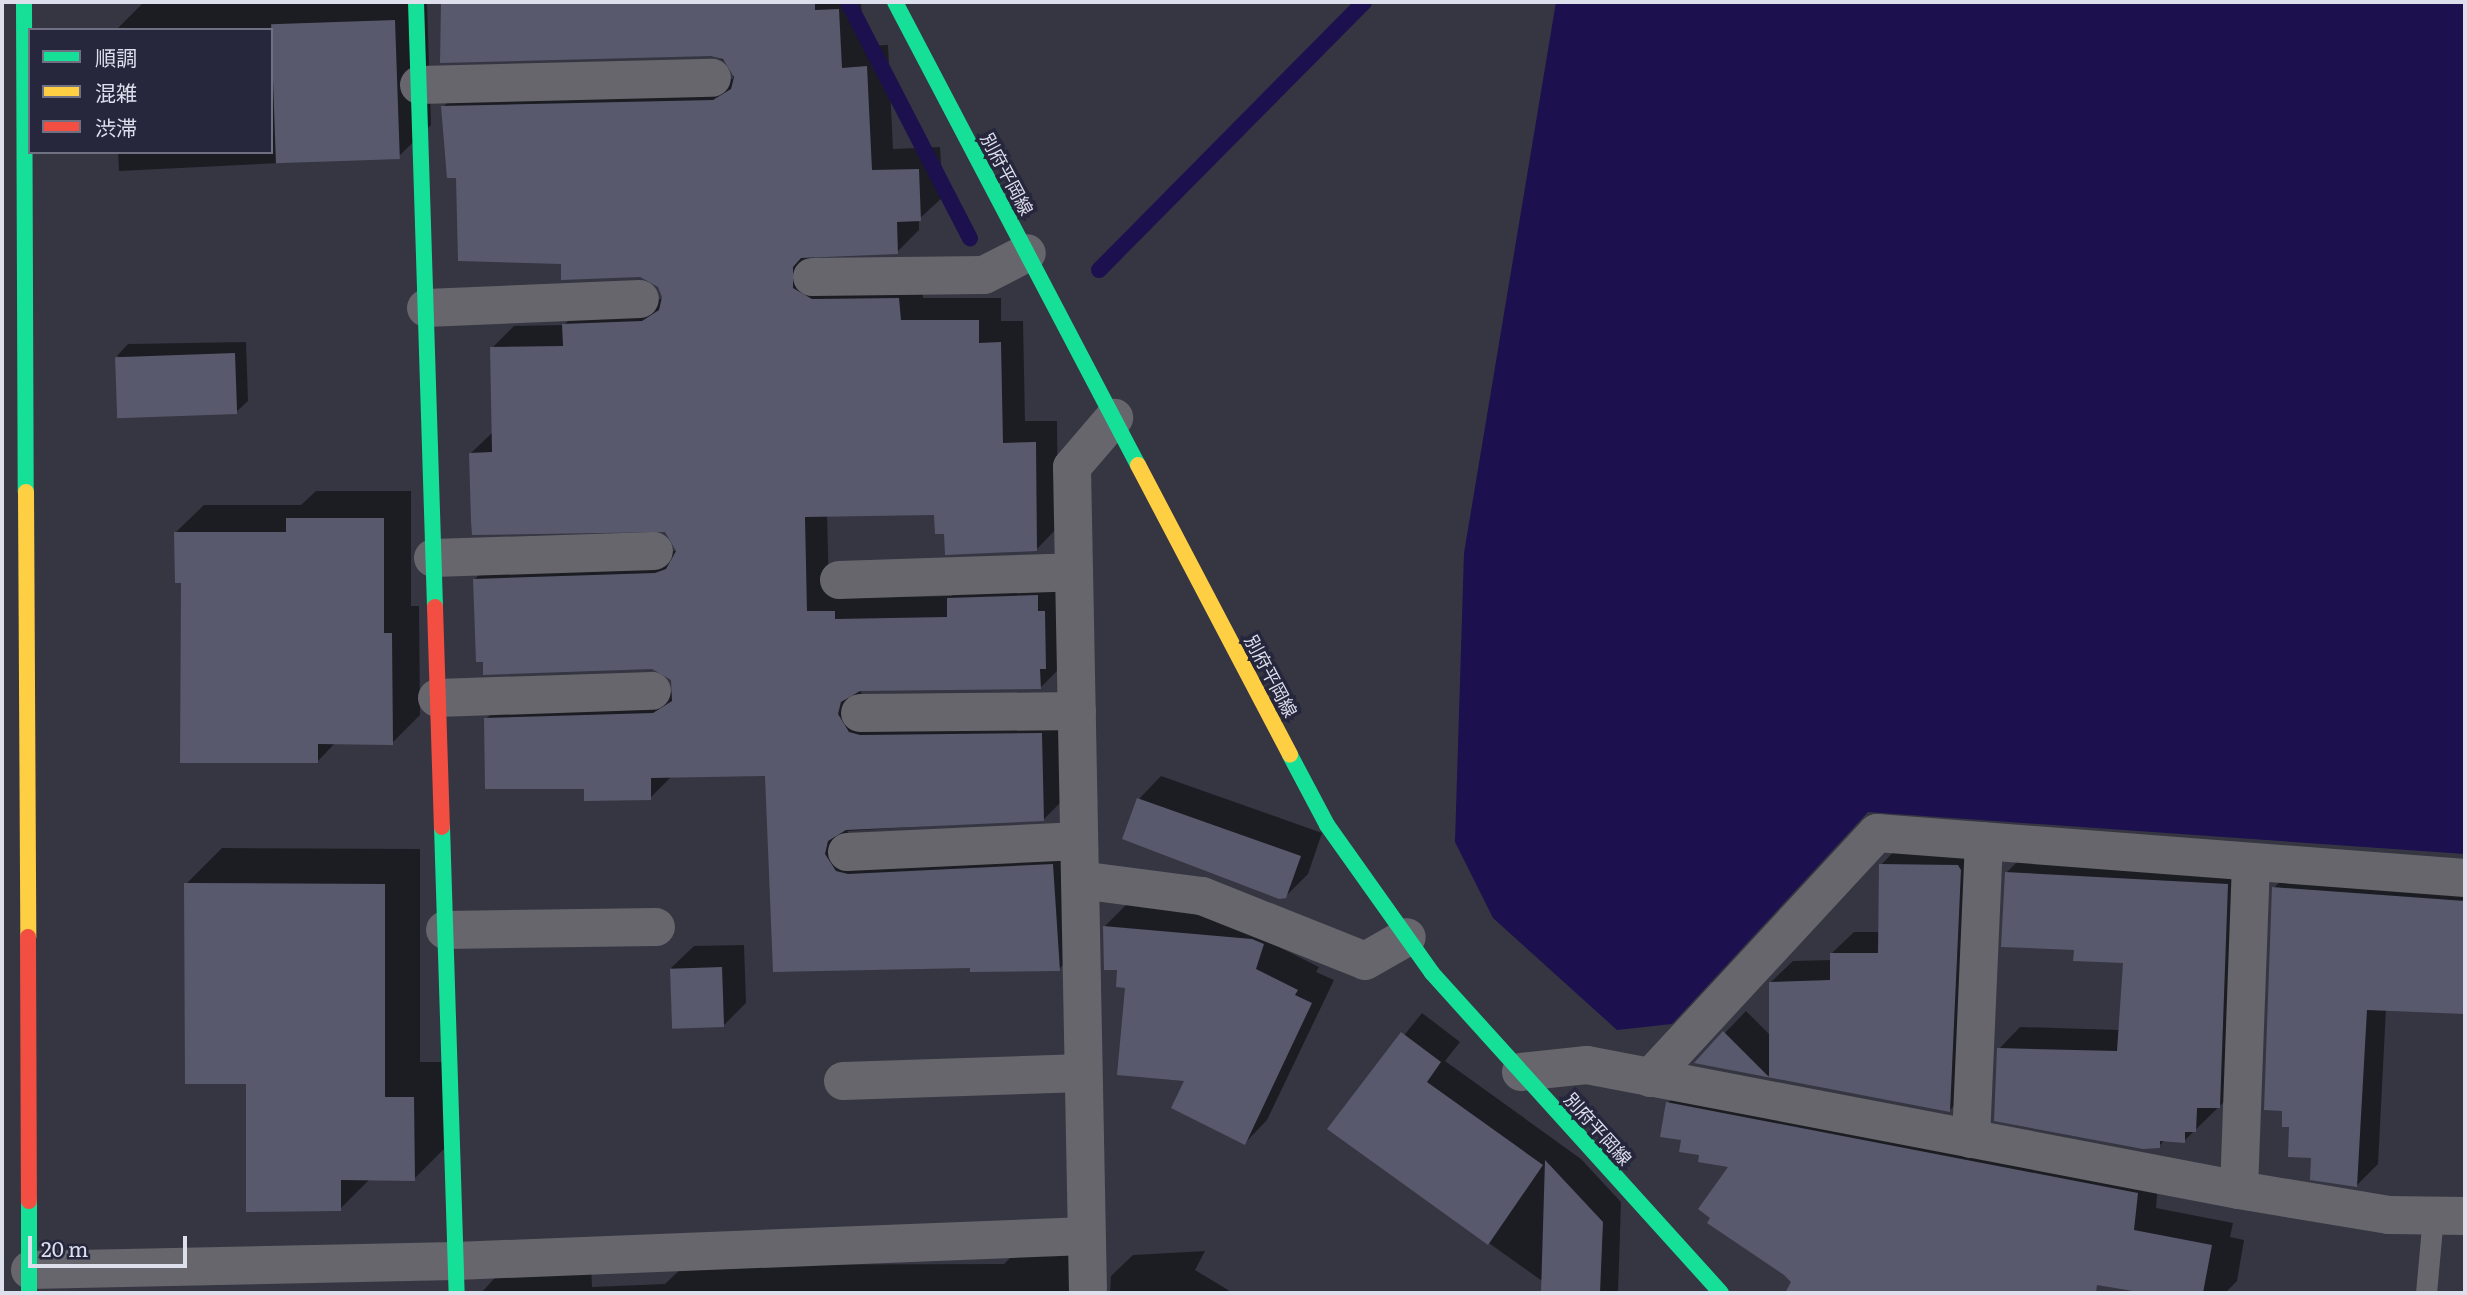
<!DOCTYPE html>
<meta charset="utf-8">
<style>
body{margin:0}
#map{position:relative;width:2467px;height:1295px;overflow:hidden;background:#353642;font-family:Literata,"Noto Sans JP",serif}
div>[style]{position:absolute}
.water>*{inset:0;background:#1c104f}
.shadow>*{inset:0;background:#0007}
.stream>*{height:16px;margin:-8px;padding:0 8px;transform-origin:8px;border-radius:8px;background:#1c104f}
.building>*{inset:0;background:#58596c;transform-origin:0 0}
.lane>*{height:21px;margin:-10.5px;padding:0 10.5px;transform-origin:10.5px;border-radius:10.5px;background:#66666c}
.street>*{height:38px;margin:-19px;padding:0 19px;transform-origin:19px;border-radius:19px;background:#66666c}
.fast>*{height:16px;margin:-8px;padding:0 8px;transform-origin:8px;border-radius:8px;background:#16e098}
.slow>*{height:16px;margin:-8px;padding:0 8px;transform-origin:8px;border-radius:8px;background:#ffcf43}
.jam>*{height:16px;margin:-8px;padding:0 8px;transform-origin:8px;border-radius:8px;background:#f24e42}
span{translate:-50% -50%;white-space:nowrap;text-align:center;line-height:1.15;-webkit-text-stroke:7px #26273c;paint-order:stroke}
.street-label{font-size:18px;color:#dddfed}
.frame{position:absolute;inset:0;border:4px solid #dddfed;pointer-events:none}
.legend{position:absolute;left:28px;top:28px;width:245px;height:126px;box-sizing:border-box;background:#26273c;border:2px solid #6f7183;margin:0;padding:9px 12px;list-style:none;font-size:21px;color:#dddfed}
.legend li{display:flex;align-items:center;gap:14px;height:35px}
.legend b{width:35px;border:2px solid #6f7183}
.scale{position:absolute;left:28px;top:1236px;width:159px;height:32px;box-sizing:border-box;border:4px solid #dddfed;border-top:0;padding-left:9px;font-size:21px;line-height:24px;white-space:nowrap;color:#dddfed;-webkit-text-stroke:5px #26273c;paint-order:stroke}
</style>
<div id="map">
<div class="water">
<div style="clip-path:polygon(1556px 2px,2465px 2px,2465px 854px,1868px 812px,1672px 1024px,1617px 1030px,1493px 918px,1455px 842px,1464px 553px)"></div>
</div>
<div class="shadow">
<div style="clip-path:polygon(144px 2px,427px 2px,431px 125px,398px 157px,119px 171px,118px 152px,271px 152px,271px 30px,116px 30px)"></div>
<div style="clip-path:polygon(441px 2px,861px 2px,863px 46px,888px 45px,893px 149px,940px 147px,943px 197px,919px 219px,919px 230px,897px 252px,814px 256px,814px 265px,921px 276px,923px 298px,1001px 298px,1001px 321px,1023px 321px,1025px 421px,1057px 421px,1058px 527px,1036px 550px,946px 532px,936px 513px,827px 514px,829px 590px,856px 598px,951px 596px,971px 577px,1059px 574px,1062px 666px,1040px 688px,859px 689px,871px 710px,1063px 712px,1066px 797px,1044px 819px,847px 831px,859px 849px,1075px 843px,1081px 947px,1059px 969px,971px 966px,775px 970px,767px 774px,672px 776px,650px 798px,586px 787px,486px 719px,508px 697px,673px 692px,673px 679px,475px 579px,497px 557px,678px 551px,666px 530px,471px 453px,493px 432px,492px 348px,514px 326px,564px 325px,586px 303px,663px 299px,659px 286px,640px 275px,563px 263px,458px 176px,443px 107px,465px 85px,733px 79px,733px 66px,712px 54px,442px 61px)"></div>
<div style="clip-path:polygon(246px 342px,248px 401px,236px 412px,117px 356px,128px 344px)"></div>
<div style="clip-path:polygon(316px 491px,411px 491px,411px 606px,419px 606px,420px 715px,392px 743px,336px 742px,318px 761px,182px 581px,176px 532px,204px 505px,301px 505px)"></div>
<div style="clip-path:polygon(1161px 776px,1322px 833px,1308px 874px,1285px 897px,1139px 799px)"></div>
<div style="clip-path:polygon(1902px 843px,1979px 844px,1971px 1089px,1950px 1110px,1697px 1062px,1746px 1011px,1771px 1036px,1771px 982px,1793px 961px,1832px 960px,1832px 953px,1854px 932px,1880px 932px,1881px 865px)"></div>
<div style="clip-path:polygon(222px 848px,420px 849px,420px 1062px,449px 1062px,450px 1143px,414px 1179px,371px 1178px,340px 1209px,247px 1082px,186px 884px)"></div>
<div style="clip-path:polygon(2028px 851px,2249px 863px,2241px 1085px,2184px 1141px,2166px 1139px,2159px 1146px,1999px 1049px,2020px 1027px,2120px 1030px,2125px 961px,2076px 948px,2006px 873px)"></div>
<div style="clip-path:polygon(2295px 866px,2465px 879px,2465px 1012px,2386px 1009px,2378px 1164px,2356px 1186px,2291px 1126px,2274px 888px)"></div>
<div style="clip-path:polygon(1127px 904px,1275px 917px,1277px 946px,1319px 967px,1316px 972px,1334px 980px,1267px 1120px,1245px 1143px,1187px 1080px,1127px 987px,1105px 926px)"></div>
<div style="clip-path:polygon(744px 945px,746px 1003px,723px 1026px,671px 968px,694px 946px)"></div>
<div style="clip-path:polygon(1422px 1013px,1460px 1042px,1445px 1061px,1581px 1159px,1621px 1202px,1618px 1293px,1559px 1293px,1329px 1129px)"></div>
<div style="clip-path:polygon(1690px 1081px,2159px 1171px,2156px 1208px,2233px 1223px,2230px 1237px,2244px 1240px,2237px 1281px,2225px 1293px,2157px 1293px,2099px 1283px,2003px 1279px,2000px 1293px,1787px 1293px,1793px 1281px,1709px 1223px,1731px 1166px,1701px 1154px,1683px 1138px,1668px 1103px)"></div>
<div style="clip-path:polygon(1205px 1251px,1195px 1270px,1233px 1293px,1110px 1293px,1111px 1276px,1133px 1255px)"></div>
<div style="clip-path:polygon(1069px 1252px,1090px 1284px,1109px 1293px,481px 1293px,503px 1269px,591px 1263px,592px 1287px,665px 1284px,685px 1265px,1004px 1264px,1014px 1254px)"></div>
</div>
<div class="stream">
<div style="left:848px;top:2px;width:266px;rotate:62.7deg"></div>
<div style="left:1099px;top:270px;width:377px;rotate:-45.3deg"></div>
</div>
<div class="building">
<div style="clip-path:polygon(441px 2px,815px 2px,815px 10px,839px 9px,842px 68px,867px 66px,872px 170px,919px 169px,921px 221px,897px 222px,898px 254px,801px 258px,793px 267px,793px 288px,812px 299px,899px 298px,901px 320px,979px 320px,979px 343px,1001px 342px,1003px 443px,1036px 442px,1037px 551px,945px 555px,944px 534px,935px 534px,934px 515px,805px 517px,807px 611px,835px 611px,835px 619px,947px 617px,947px 598px,1038px 595px,1038px 611px,1045px 611px,1046px 669px,1040px 669px,1041px 689px,860px 691px,841px 702px,838px 714px,849px 732px,860px 735px,1042px 733px,1044px 821px,846px 830px,828px 841px,825px 854px,836px 871px,848px 874px,1053px 864px,1060px 971px,970px 972px,970px 968px,773px 972px,765px 776px,651px 778px,651px 800px,584px 801px,584px 789px,485px 789px,484px 718px,653px 713px,672px 701px,671px 680px,652px 669px,483px 675px,483px 662px,476px 662px,473px 579px,655px 573px,666px 569px,676px 551px,665px 532px,472px 535px,471px 521px,469px 453px,492px 452px,490px 347px,563px 346px,562px 324px,642px 321px,659px 310px,662px 297px,658px 287px,640px 277px,561px 280px,561px 264px,458px 261px,456px 178px,447px 178px,441px 106px,713px 100px,731px 89px,734px 77px,723px 59px,711px 56px,440px 63px)"></div>
<div style="left:395px;top:20px;width:139px;height:124px;rotate:88deg"></div>
<div style="left:235px;top:353px;width:61px;height:120px;rotate:88deg"></div>
<div style="clip-path:polygon(286px 518px,384px 518px,384px 633px,392px 633px,393px 745px,318px 744px,318px 763px,180px 763px,181px 583px,175px 583px,174px 532px,286px 532px)"></div>
<div style="clip-path:polygon(1137px 798px,1301px 856px,1286px 898px,1279px 899px,1122px 839px)"></div>
<div style="clip-path:polygon(1879px 864px,1958px 865px,1961px 870px,1950px 1112px,1694px 1063px,1723px 1031px,1769px 1077px,1769px 982px,1830px 980px,1830px 953px,1878px 953px)"></div>
<div style="clip-path:polygon(2005px 872px,2228px 884px,2220px 1108px,2197px 1108px,2196px 1132px,2185px 1132px,2185px 1143px,2160px 1141px,2160px 1148px,2143px 1149px,1994px 1121px,1997px 1048px,2117px 1051px,2123px 963px,2073px 961px,2074px 950px,2001px 947px)"></div>
<div style="clip-path:polygon(184px 883px,385px 884px,385px 1097px,414px 1097px,415px 1181px,341px 1180px,341px 1211px,246px 1212px,246px 1084px,185px 1084px)"></div>
<div style="clip-path:polygon(2272px 887px,2465px 901px,2465px 1014px,2367px 1010px,2357px 1187px,2310px 1180px,2311px 1158px,2288px 1157px,2289px 1127px,2282px 1127px,2282px 1111px,2264px 1110px)"></div>
<div style="clip-path:polygon(1103px 926px,1252px 939px,1264px 944px,1256px 969px,1298px 990px,1295px 995px,1312px 1003px,1245px 1145px,1171px 1108px,1184px 1081px,1117px 1075px,1125px 988px,1116px 987px,1117px 970px,1104px 970px)"></div>
<div style="left:722px;top:967px;width:60px;height:52px;rotate:88deg"></div>
<div style="clip-path:polygon(1401px 1032px,1441px 1062px,1427px 1082px,1543px 1165px,1488px 1245px,1327px 1129px)"></div>
<div style="clip-path:polygon(1666px 1102px,2138px 1193px,2134px 1230px,2212px 1245px,2203px 1293px,2145px 1293px,2097px 1285px,2096px 1293px,1785px 1293px,1791px 1282px,1784px 1275px,1707px 1223px,1710px 1218px,1698px 1209px,1728px 1167px,1698px 1162px,1699px 1155px,1679px 1152px,1681px 1140px,1660px 1137px)"></div>
<div style="clip-path:polygon(1545px 1160px,1603px 1222px,1600px 1293px,1541px 1293px)"></div>
</div>
<div class="lane">
<div style="left:2426px;top:1293px;width:77px;rotate:-84.8deg"></div>
</div>
<div class="street">
<div style="left:419px;top:85px;width:293px;rotate:-1.4deg"></div>
<div style="left:812px;top:277px;width:172px;rotate:-0.7deg"></div>
<div style="left:984px;top:275px;width:48px;rotate:-27.1deg"></div>
<div style="left:426px;top:308px;width:214px;rotate:-2.4deg"></div>
<div style="left:433px;top:558px;width:221px;rotate:-1.8deg"></div>
<div style="left:839px;top:580px;width:235px;rotate:-1.9deg"></div>
<div style="left:437px;top:698px;width:215px;rotate:-1.9deg"></div>
<div style="left:860px;top:713px;width:217px;rotate:-0.5deg"></div>
<div style="left:847px;top:852px;width:232px;rotate:-2.7deg"></div>
<div style="left:1080px;top:880px;width:123px;rotate:7.5deg"></div>
<div style="left:1202px;top:896px;width:175px;rotate:21.7deg"></div>
<div style="left:1365px;top:961px;width:48px;rotate:-29.7deg"></div>
<div style="left:445px;top:930px;width:211px;rotate:-0.8deg"></div>
<div style="left:1521px;top:1072px;width:66px;rotate:-6.1deg"></div>
<div style="left:1587px;top:1065px;width:664px;rotate:10.85deg"></div>
<div style="left:2239px;top:1190px;width:152px;rotate:9.5deg"></div>
<div style="left:2389px;top:1215px;width:76px;rotate:0.8deg"></div>
<div style="left:1650px;top:1078px;width:334px;rotate:-47.2deg"></div>
<div style="left:1877px;top:833px;width:590px;rotate:4.38deg"></div>
<div style="left:843px;top:1081px;width:240px;rotate:-1.9deg"></div>
<div style="left:1971px;top:1139px;width:298px;rotate:-87.5deg"></div>
<div style="left:2239px;top:1190px;width:328px;rotate:-87.9deg"></div>
<div style="left:30px;top:1270px;width:426px;rotate:-1.2deg"></div>
<div style="left:456px;top:1261px;width:630px;rotate:-2.27deg"></div>
<div style="left:1088px;top:1293px;width:826px;rotate:-91.11deg"></div>
<div style="left:1072px;top:467px;width:65px;rotate:-49.4deg"></div>
</div>
<div class="fast">
<div style="left:24px;top:2px;width:490px;rotate:89.8deg"></div>
<div style="left:416px;top:2px;width:605px;rotate:88.2deg"></div>
<div style="left:895px;top:2px;width:523px;rotate:62.31deg"></div>
<div style="left:1290px;top:755px;width:79px;rotate:62.1deg"></div>
<div style="left:1327px;top:825px;width:181px;rotate:54.6deg"></div>
<div style="left:1432px;top:973px;width:431px;rotate:47.9deg"></div>
<div style="left:442px;top:827px;width:466px;rotate:88.2deg"></div>
<div style="left:29px;top:1201px;width:92px;rotate:90deg"></div>
</div>
<div class="slow">
<div style="left:1138px;top:465px;width:327px;rotate:62.3deg"></div>
<div style="left:26px;top:492px;width:445px;rotate:89.7deg"></div>
</div>
<div class="jam">
<div style="left:435px;top:607px;width:220px;rotate:88.2deg"></div>
<div style="left:28px;top:937px;width:264px;rotate:89.8deg"></div>
</div>
<div class="street-label">
<span style="left:1007px;top:174px;rotate:62deg">別府平岡線</span>
<span style="left:1271px;top:676px;rotate:62deg">別府平岡線</span>
<span style="left:1598px;top:1129px;rotate:48deg">別府平岡線</span>
</div>
<div class="frame"></div>
<ul class="legend">
<li><b style="height:9px;background:#16e098"></b>順調</li>
<li><b style="height:9px;background:#ffcf43"></b>混雑</li>
<li><b style="height:9px;background:#f24e42"></b>渋滞</li>
</ul>
<div class="scale">20 m</div>
</div>
